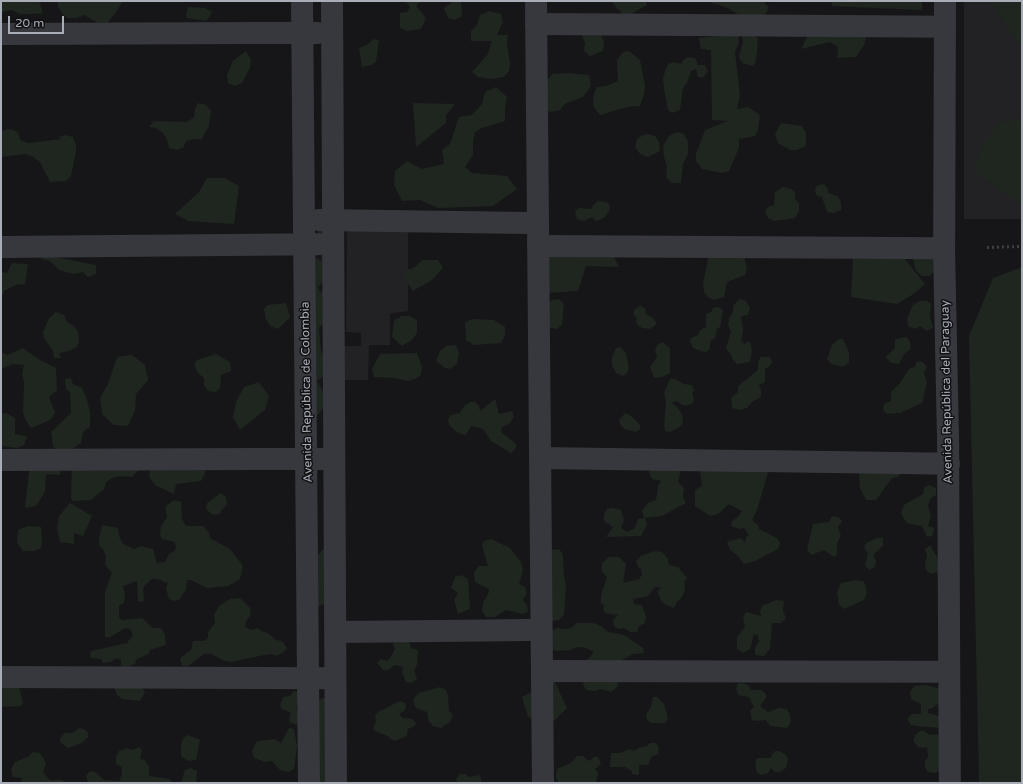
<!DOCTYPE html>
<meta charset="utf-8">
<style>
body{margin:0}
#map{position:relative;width:1023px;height:784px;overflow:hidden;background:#161618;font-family:"Varela Round",sans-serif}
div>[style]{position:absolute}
.built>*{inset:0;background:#222225;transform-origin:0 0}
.green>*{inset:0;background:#1e261f}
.path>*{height:2.5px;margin-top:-1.25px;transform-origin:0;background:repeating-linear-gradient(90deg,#3d3f44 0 2px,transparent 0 5px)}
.minor>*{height:22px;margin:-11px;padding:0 11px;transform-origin:11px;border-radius:11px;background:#37383d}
span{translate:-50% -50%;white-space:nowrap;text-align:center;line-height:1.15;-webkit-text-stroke:3px #111113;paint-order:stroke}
.street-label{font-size:12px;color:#a8adb8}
.frame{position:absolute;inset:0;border:2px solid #a8adb8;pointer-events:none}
.scale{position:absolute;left:8px;top:16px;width:56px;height:18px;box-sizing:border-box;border:2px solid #a8adb8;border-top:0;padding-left:5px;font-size:12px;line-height:14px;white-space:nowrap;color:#a8adb8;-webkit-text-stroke:3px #111113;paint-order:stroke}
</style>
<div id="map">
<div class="built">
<div style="left:964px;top:1px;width:58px;height:218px"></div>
<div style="clip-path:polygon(347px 226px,408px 227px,408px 311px,387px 314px,390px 314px,390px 345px,369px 345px,368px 380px,335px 380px,335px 346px,361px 346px,361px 333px,346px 332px)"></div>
</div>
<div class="green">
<div style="clip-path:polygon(1px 1px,39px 1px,43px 13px,33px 14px,20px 14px,12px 10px,1px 12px)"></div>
<div style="clip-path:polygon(58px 1px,123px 1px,114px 15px,107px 23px,98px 23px,84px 15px,76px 18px,68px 18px,63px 15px,58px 7px)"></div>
<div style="clip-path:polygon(405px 1px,421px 1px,416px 6px,426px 18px,421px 29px,407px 31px,400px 28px,400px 13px,407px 12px,410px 7px)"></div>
<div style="clip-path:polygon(454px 1px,461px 1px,462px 16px,455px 20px,448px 18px,444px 8px)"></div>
<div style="clip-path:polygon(611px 1px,646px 1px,647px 5px,625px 17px)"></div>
<div style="clip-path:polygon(710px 1px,763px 1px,769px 8px,763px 18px,738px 14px,726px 7px,711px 3px)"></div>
<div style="clip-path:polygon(832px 1px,922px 1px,922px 10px,832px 6px)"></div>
<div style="clip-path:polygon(991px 1px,1022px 1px,1022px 47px,1012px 34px)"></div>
<div style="clip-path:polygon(188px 7px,205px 8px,212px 12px,210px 16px,206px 21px,187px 18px,186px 14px)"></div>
<div style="clip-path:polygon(489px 11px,501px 14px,503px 22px,497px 35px,508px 35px,507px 43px,510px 63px,509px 71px,504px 77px,491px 79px,478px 77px,472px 72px,488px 54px,492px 41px,471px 41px,471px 31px,477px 25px,480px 15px)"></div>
<div style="clip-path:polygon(871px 18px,864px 45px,856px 57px,837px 58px,838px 47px,830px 42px,801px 49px,816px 19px)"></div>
<div style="clip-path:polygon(581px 33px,601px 35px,604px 42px,603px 51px,590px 56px,584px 51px,585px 43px)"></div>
<div style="clip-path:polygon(738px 34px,739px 43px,735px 52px,740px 95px,737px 109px,748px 107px,760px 115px,758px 130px,755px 136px,739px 139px,739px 148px,729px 171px,722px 173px,702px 169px,696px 161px,696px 154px,705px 130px,728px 121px,712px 120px,711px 50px,701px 49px,699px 38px)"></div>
<div style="clip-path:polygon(744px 35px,755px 35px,758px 39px,756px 61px,753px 66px,742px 63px,739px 57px,743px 41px,742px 37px)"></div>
<div style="clip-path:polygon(374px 39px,379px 40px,376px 62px,371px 65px,362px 67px,359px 48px,367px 45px)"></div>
<div style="clip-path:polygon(246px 51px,251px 60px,250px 68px,242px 83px,235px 86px,228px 83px,227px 75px,233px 61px)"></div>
<div style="clip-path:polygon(629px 51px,640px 60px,645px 85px,644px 95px,640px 106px,627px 107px,600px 115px,593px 106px,594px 93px,597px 87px,606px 86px,618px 81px,617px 60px,623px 52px)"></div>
<div style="clip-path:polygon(688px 57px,695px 58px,698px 65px,705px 65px,708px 71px,704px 77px,698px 77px,696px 69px,691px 71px,687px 83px,683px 88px,680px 110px,672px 113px,668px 110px,664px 89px,663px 79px,665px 71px,668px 64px,674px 62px,681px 64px,683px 60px)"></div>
<div style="clip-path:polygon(569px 73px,589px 75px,591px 86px,583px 97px,565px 104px,560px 110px,551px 112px,544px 109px,547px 80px,553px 74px)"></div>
<div style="clip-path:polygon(496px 87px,507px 97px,505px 108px,505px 121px,482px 128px,475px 132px,473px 142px,473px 155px,465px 167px,472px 173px,507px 176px,517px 189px,493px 206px,438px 208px,420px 200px,402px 201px,394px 185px,395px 171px,407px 161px,422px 169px,444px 164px,442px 150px,450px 144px,459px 117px,472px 115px,482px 104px,485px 92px)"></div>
<div style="clip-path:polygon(198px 103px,206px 105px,211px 111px,209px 126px,201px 140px,194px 139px,186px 141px,183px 148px,176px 150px,169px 148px,167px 140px,163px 133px,156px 128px,149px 127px,154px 121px,187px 122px,194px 117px,195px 109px)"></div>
<div style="clip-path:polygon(413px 103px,455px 104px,446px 115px,446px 123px,416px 147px)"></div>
<div style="clip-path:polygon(1022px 119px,1022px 206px,974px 171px,982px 145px,999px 123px)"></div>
<div style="clip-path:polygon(781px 123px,802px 126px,806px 133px,806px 146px,797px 150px,790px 150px,778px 143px,775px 134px)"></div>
<div style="clip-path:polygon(10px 129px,18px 132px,20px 140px,28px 143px,62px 139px,58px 137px,65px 135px,73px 137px,76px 145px,76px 152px,71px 176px,66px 181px,50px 182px,40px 162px,33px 157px,26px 154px,1px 157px,1px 131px)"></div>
<div style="clip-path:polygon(677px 132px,684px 134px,688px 141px,688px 154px,683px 164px,681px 183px,671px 183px,666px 177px,667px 166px,664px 157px,663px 146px,669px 136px)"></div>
<div style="clip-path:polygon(648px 134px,655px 136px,659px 142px,660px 151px,648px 157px,640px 154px,635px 147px,637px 139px,643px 135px)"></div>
<div style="clip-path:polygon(207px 178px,225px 178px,239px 186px,234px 224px,188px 221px,175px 214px,199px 192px)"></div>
<div style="clip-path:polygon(824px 184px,828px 189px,828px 193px,837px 196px,841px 202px,841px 210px,834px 213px,827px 212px,822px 197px,816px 195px,815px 188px,818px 185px)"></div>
<div style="clip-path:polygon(783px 187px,791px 189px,795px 192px,795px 199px,799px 203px,799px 211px,795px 218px,774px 221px,768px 218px,765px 212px,768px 207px,774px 205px,775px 192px)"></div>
<div style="clip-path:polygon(598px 201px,606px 202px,610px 205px,609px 211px,605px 217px,598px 221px,594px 220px,592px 217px,584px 221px,577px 219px,575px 213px,576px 210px,579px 208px,593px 209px,592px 206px)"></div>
<div style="clip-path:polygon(323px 219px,339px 225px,341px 239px,339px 257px,340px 266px,338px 282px,327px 282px,325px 280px,318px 287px,320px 292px,329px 288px,340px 290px,341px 307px,338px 314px,319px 327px,321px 351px,329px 367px,325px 375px,317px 381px,325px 395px,323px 408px,318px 415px,309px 416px,307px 397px,309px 388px,308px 383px,301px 375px,301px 367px,302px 354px,308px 348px,308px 335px,301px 324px,301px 310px,308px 291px,299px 283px,300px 270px,309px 261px,316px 258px,322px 261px,321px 256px,325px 249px,318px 239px,318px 223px)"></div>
<div style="clip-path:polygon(546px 237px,604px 237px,619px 267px,586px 266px,578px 291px,547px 293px)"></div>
<div style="clip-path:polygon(918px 243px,937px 262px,935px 269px,930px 276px,922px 276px,916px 271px,912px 256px)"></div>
<div style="clip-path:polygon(713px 251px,744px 256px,747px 268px,745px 275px,727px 282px,724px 297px,714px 300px,708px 297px,704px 292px,703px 283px,708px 259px)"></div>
<div style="clip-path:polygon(45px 255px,96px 265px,96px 274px,88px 277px,83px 272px,74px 274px,66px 272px,59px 270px,50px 261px,41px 259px)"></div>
<div style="clip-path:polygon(904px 258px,925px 284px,915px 293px,897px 304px,851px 297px,853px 259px)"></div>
<div style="clip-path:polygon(422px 260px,438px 260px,443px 268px,432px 280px,413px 291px,403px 276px,406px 270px,414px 268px)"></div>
<div style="clip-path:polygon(12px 263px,28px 264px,25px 285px,18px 284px,4px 291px,1px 300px,1px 272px,7px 273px)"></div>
<div style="clip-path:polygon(1022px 267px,1022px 783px,979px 783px,969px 336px,993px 278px)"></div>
<div style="clip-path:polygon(559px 299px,564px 304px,562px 325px,557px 329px,549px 328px,545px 306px,552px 300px)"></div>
<div style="clip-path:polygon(739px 299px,745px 300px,750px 308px,748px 315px,741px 316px,743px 330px,741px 341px,745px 344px,748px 341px,751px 344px,752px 351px,750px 362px,737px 364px,733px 360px,731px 355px,726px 348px,731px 332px,728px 325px,729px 318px,733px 312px,733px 306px)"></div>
<div style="clip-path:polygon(920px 301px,927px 301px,931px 304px,930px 316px,933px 328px,927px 331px,920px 326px,915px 329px,908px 326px,907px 319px,913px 305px)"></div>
<div style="clip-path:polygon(286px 303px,290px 317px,278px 329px,270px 326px,266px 319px,264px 309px,268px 305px)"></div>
<div style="clip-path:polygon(640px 306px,645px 308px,646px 314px,653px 318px,657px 324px,650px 329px,642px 328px,637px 325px,636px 317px,633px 314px,635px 309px)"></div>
<div style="clip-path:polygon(718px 307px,721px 308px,723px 311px,720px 327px,717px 329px,715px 338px,711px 340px,709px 350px,705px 352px,698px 350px,693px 348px,690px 342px,691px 338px,698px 335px,700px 330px,706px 327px,706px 314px,711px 312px,713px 308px)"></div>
<div style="clip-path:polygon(56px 312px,64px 315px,67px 322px,74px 326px,78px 332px,79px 340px,77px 347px,69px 351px,59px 353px,61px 358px,54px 358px,53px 351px,44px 338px,43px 332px,49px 318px)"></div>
<div style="clip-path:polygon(402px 316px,410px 316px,417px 320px,417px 333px,412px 340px,402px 346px,392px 337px,394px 320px)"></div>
<div style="clip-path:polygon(473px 319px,494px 320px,505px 327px,505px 335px,501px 343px,474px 345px,466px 340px,465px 322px)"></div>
<div style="clip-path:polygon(907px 337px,910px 342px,911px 349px,905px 353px,899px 364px,891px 363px,886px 357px,895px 348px,895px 340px,899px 338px)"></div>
<div style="clip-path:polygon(839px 339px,843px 339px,849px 352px,849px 363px,843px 367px,831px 364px,827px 359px,832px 345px)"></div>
<div style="clip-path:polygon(662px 342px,670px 348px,670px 373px,662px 377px,654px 378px,650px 367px,657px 357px,655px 351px,657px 345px)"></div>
<div style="clip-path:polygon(456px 345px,459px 353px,457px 364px,450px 369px,445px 368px,436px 361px,440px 351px,446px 346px)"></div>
<div style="clip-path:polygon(620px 347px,626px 353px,629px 368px,627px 373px,623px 376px,616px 373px,612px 365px,612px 357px,616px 348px)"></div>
<div style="clip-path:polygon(23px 348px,40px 360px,56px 368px,57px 390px,49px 397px,55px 413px,50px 420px,31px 428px,25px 419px,23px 412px,24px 382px,22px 373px,24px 365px,13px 364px,1px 369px,1px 352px,7px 355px)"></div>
<div style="clip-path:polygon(417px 353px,422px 367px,421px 375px,415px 379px,408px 381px,394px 378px,374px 377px,372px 369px,380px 354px)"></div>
<div style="clip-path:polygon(216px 354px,230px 362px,231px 371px,221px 375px,220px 388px,215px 392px,208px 391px,204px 385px,204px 378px,198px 373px,194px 365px,197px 360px)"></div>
<div style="clip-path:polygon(132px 355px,145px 365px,148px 380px,136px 394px,135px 411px,128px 426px,114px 425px,102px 414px,100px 398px,108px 384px,117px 357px)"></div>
<div style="clip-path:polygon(761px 357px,770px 357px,772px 362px,770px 366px,765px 369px,765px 382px,759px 385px,761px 390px,761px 397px,752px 402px,747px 408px,739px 410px,732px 408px,731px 398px,738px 392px,738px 386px,758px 370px,758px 362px)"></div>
<div style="clip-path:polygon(921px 361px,927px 366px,924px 373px,927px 382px,922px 403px,900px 413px,887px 414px,883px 410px,884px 404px,891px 401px,891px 392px,900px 383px,909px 369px,915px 367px,916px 362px)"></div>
<div style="clip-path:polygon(71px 378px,73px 384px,82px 388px,86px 396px,90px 412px,90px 427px,83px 432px,81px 443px,67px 453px,53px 447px,51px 432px,71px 413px,70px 392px,66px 389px,65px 379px)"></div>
<div style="clip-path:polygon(670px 379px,675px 379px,684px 384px,692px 385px,694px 391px,692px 394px,694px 399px,692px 404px,685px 406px,676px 401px,672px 403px,677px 407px,682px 414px,683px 423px,680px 427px,670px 432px,665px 431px,664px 425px,666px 401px,664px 393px)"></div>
<div style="clip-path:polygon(259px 382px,269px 396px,265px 410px,240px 430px,233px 417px,236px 402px,244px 387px)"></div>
<div style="clip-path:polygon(495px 399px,499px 414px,512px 411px,514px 417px,509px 424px,502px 427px,501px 432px,517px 445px,515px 449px,511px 453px,491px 441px,483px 429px,471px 426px,466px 435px,458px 433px,450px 426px,448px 421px,450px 415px,460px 413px,464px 406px,470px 402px,475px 402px,479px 406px,480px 411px)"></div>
<div style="clip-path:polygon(6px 413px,15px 418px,15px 434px,27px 436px,24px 445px,17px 448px,1px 446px,1px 414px)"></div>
<div style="clip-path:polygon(625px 413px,630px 415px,640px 425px,640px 429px,636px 432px,624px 429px,620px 424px,619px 420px)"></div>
<div style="clip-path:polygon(864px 459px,906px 468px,898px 477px,892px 478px,876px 500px,866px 500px,860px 488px,859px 474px)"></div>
<div style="clip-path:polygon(205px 463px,205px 473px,201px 481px,176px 484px,174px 494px,155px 485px,149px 477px,151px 465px)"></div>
<div style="clip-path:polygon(38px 464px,61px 471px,60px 475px,46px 474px,45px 491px,40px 500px,36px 506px,25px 508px,29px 471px)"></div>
<div style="clip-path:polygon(72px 464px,139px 470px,132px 477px,118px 476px,112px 478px,106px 482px,104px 489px,91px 500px,72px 501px,71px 497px)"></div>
<div style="clip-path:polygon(649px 466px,681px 470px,678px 482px,684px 488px,683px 497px,686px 503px,662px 516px,645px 518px,647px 524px,641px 536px,606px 537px,613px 527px,604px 521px,604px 515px,607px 509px,613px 508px,621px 510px,624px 520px,621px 528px,627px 532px,635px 528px,638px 519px,644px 518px,642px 511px,648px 503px,656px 500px,658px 486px,661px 481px,652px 479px,649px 473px)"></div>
<div style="clip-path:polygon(712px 467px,769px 469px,757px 510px,752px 520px,758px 525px,759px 529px,777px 538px,780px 543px,778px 549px,755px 561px,744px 564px,738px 556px,730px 550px,727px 542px,740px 538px,745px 542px,746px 537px,749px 535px,744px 528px,740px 529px,731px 526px,732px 521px,738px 517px,742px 511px,729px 504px,718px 514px,710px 516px,695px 506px,695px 490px,702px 486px,700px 472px)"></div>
<div style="clip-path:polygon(929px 485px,936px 488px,936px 495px,930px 499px,928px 505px,931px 516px,928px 526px,934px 528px,934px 531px,932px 536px,927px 537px,922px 526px,907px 523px,901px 514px,904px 505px,923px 494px,924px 487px)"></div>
<div style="clip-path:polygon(221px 493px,226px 497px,227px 504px,219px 514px,213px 515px,206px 509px,207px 503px)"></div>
<div style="clip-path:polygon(174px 500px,181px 502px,182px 519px,186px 526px,203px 526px,209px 533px,210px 538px,230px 549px,243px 566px,240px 579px,228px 586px,207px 588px,191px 580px,187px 580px,186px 589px,180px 599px,175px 601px,169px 599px,166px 588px,168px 583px,163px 582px,162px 580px,152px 579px,145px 585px,143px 589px,144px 598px,143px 602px,138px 601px,137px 581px,123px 586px,125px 596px,124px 603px,119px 606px,119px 617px,122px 620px,142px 618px,153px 628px,161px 628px,165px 635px,166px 645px,150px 650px,149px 654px,137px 659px,135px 664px,126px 667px,121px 666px,121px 660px,117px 658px,111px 662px,103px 663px,101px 659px,91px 658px,90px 655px,91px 651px,127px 643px,133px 635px,130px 629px,125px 628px,110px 637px,105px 637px,105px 592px,112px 573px,105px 565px,106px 556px,103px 549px,99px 545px,99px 539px,102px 525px,118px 528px,119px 536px,123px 544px,134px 549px,141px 546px,153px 549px,157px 563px,165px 562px,169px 554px,175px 551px,176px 546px,174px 542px,162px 539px,160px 535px,161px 526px,167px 517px,165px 507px)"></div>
<div style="clip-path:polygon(70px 503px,92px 516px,83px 536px,74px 533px,74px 544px,60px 542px,57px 528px,59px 516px)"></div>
<div style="clip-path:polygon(832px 516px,838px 517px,842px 521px,838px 527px,841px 536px,837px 543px,837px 555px,834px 557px,824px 550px,811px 555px,807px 550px,813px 524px,829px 522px)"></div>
<div style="clip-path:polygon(28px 526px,41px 527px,42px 543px,41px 548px,34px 551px,23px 551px,17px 543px,18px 530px)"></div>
<div style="clip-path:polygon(877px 538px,883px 538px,883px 546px,873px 555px,876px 561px,875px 567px,869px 570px,865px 565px,868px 554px,864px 547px,866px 543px)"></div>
<div style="clip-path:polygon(491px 539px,510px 548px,521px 562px,523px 571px,519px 584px,525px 587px,527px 593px,523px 600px,527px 605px,528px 612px,522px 614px,506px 610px,495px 617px,486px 617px,482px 611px,483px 603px,489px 592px,489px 589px,475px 582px,474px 572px,479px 566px,488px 566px,482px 546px,484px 541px)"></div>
<div style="clip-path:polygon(930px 545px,937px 557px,941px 571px,931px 574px,926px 570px,925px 563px,927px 557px,925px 549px)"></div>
<div style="clip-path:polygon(329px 549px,327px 597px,324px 604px,317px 607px,317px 556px,322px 550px)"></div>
<div style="clip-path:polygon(553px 549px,560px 550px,563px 555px,564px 577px,566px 585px,564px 615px,559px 620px,552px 621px,545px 557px)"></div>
<div style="clip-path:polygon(655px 551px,662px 552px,668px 559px,669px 565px,678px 567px,687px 578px,684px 582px,685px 589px,682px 597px,677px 602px,674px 608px,667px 605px,662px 602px,657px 591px,661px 588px,655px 587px,648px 596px,633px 599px,634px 604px,642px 605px,646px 617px,645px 623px,639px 626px,637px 632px,630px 632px,624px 628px,618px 629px,614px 626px,613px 620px,618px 615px,605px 613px,603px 609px,604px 605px,601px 604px,601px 595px,607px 577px,602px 571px,602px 563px,609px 557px,619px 557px,626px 564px,623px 583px,639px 579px,642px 575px,641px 569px,638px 567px,636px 561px,641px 556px)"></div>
<div style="clip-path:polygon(462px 575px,468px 579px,470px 609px,458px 614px,454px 600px,458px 593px,451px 588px,455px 577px)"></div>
<div style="clip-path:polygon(855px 580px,864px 581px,867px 593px,864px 600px,844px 609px,839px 605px,837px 593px,841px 583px)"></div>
<div style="clip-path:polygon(240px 598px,251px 609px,250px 616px,246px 621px,245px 627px,251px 630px,258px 628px,261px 631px,268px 633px,276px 640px,282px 641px,287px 648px,284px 652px,276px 656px,272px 654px,264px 655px,232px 662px,224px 661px,211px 654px,204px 654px,188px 666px,182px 666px,180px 658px,191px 650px,193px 641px,204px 641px,208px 638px,208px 632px,215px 623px,214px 615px,219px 606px,230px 599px)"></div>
<div style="clip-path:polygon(776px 600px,784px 601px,783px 611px,786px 618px,781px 623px,772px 623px,770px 649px,764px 656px,755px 655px,755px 648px,759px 641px,758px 636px,754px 634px,750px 649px,743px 653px,737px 649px,737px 637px,745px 627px,743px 618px,746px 612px,761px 616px,760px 611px,762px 606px)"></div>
<div style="clip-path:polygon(576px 623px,593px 623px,601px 626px,608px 632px,624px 635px,643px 648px,644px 653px,633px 654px,620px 661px,583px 663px,589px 658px,594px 652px,586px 648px,578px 647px,570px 650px,557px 651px,551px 649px,550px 632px,557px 628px,568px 629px,574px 626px)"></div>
<div style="clip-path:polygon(406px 640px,410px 644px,411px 648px,418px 650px,417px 665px,414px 670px,417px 679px,412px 683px,406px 682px,402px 673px,403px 668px,400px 666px,395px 665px,388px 670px,383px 670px,377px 663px,381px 659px,387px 661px,390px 658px,395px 649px,393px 645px,395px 641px)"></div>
<div style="clip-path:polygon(1px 675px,19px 687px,23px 702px,21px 706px,1px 707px)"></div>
<div style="clip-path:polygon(586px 678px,617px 680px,618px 686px,611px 692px,601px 689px,595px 691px,586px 690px,583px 684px)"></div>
<div style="clip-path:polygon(554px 680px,567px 708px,550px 725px,528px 717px,522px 697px)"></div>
<div style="clip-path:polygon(742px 683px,748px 685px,751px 690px,761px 690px,766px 694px,766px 698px,760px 706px,768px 712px,780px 708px,787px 709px,790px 715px,791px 722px,787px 728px,770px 726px,766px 720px,756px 721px,752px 720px,750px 711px,754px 707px,749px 697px,738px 695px,736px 688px,738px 684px)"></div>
<div style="clip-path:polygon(113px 684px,142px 687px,145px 693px,140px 701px,122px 699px,117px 695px)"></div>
<div style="clip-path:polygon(927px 685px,941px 689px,942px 701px,931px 709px,928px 709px,928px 713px,939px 716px,942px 728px,916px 726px,911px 725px,907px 719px,912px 714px,921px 714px,921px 704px,911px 699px,910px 692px,914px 686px)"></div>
<div style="clip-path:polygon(440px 687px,446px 690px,448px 695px,449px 711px,453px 715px,450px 722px,441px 728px,433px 726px,428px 720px,427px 712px,416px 708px,414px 704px,414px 698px,419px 693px)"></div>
<div style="clip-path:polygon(294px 691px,301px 693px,300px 703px,296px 706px,302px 726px,290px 723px,289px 717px,291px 713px,282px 709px,280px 705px,283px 697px,290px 696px)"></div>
<div style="clip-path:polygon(653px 697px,657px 697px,664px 704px,668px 718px,665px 723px,651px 723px,647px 720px,646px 714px,650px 709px)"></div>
<div style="clip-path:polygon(323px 698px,329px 698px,331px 783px,317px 783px,315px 702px)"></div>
<div style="clip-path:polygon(400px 701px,405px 703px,406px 707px,404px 711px,399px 714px,403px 718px,413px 719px,416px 723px,415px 726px,408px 729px,407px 736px,394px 741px,387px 736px,375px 731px,373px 728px,376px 721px,375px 716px,378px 712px)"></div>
<div style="clip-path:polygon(79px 728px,84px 729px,88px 733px,88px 737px,82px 743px,68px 748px,60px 742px,60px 738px,65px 733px,72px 733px)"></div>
<div style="clip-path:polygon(289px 728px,294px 729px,297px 746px,294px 769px,288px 772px,280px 770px,272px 761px,265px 762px,254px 758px,252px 751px,257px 741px,275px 739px,281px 743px)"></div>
<div style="clip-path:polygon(922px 730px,930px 735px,935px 734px,942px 736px,942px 769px,935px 773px,928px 772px,925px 767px,925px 761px,928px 757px,927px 747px,921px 748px,917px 746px,913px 740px,916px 734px)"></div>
<div style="clip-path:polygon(188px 735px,200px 740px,196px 760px,188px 761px,181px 756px,181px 746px,183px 738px)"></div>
<div style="clip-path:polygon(650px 743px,656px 743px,659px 748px,658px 754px,651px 757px,648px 765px,639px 765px,639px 775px,632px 774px,632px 771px,625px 767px,610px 767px,611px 753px,620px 753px,629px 749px,635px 751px,638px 748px,647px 746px)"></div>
<div style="clip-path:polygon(140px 747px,142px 751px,140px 759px,145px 760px,149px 767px,149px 776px,170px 779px,172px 783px,88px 783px,86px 776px,90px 771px,95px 772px,104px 780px,119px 781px,122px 774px,122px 767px,116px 764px,116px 756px,119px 751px,127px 748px,131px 750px)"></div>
<div style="clip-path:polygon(775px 751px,779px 751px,786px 755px,788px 760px,786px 768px,780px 772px,775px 772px,771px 768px,768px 773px,761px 775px,757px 773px,755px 762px,757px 758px,770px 758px)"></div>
<div style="clip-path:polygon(33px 752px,40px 753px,46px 763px,43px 772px,50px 780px,62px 780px,67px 783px,19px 783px,23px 778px,13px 777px,11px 770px,15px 762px,28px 757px)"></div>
<div style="clip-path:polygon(577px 756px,583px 756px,589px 761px,594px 757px,598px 757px,601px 764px,595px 769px,598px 773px,596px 782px,559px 783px,556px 778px,557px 769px,571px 763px)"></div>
<div style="clip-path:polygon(191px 768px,197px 771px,196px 783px,181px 783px,185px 770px)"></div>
<div style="clip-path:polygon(460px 774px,466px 774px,468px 777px,480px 775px,482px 783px,457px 783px,456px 779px)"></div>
</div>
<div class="path">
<div style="left:987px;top:247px;width:35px;rotate:-2deg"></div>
</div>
<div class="minor">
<div style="left:302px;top:1px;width:782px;rotate:89.49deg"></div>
<div style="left:332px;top:1px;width:782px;rotate:89.71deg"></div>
<div style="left:536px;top:1px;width:782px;rotate:89.49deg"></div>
<div style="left:945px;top:1px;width:247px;rotate:90.2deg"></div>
<div style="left:944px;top:248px;width:184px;rotate:88.8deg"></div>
<div style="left:948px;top:432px;width:351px;rotate:89.7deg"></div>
<div style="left:536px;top:24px;width:409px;rotate:0.4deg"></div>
<div style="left:1px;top:34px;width:316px;rotate:-0.2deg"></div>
<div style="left:319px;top:220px;width:218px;rotate:0.8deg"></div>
<div style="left:538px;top:246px;width:406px;rotate:0.3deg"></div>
<div style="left:1px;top:247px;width:317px;rotate:-0.5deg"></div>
<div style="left:540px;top:458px;width:409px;rotate:0.8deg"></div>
<div style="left:1px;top:460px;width:321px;rotate:-0.2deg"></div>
<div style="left:336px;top:632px;width:205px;rotate:-0.6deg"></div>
<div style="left:542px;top:671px;width:407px;rotate:0.1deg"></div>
<div style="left:1px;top:677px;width:323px;rotate:0.2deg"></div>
</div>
<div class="street-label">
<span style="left:307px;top:392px;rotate:-91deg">Avenida República de Colombia</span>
<span style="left:947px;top:392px;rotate:-91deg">Avenida República del Paraguay</span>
</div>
<div class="frame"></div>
<div class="scale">20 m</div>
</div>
